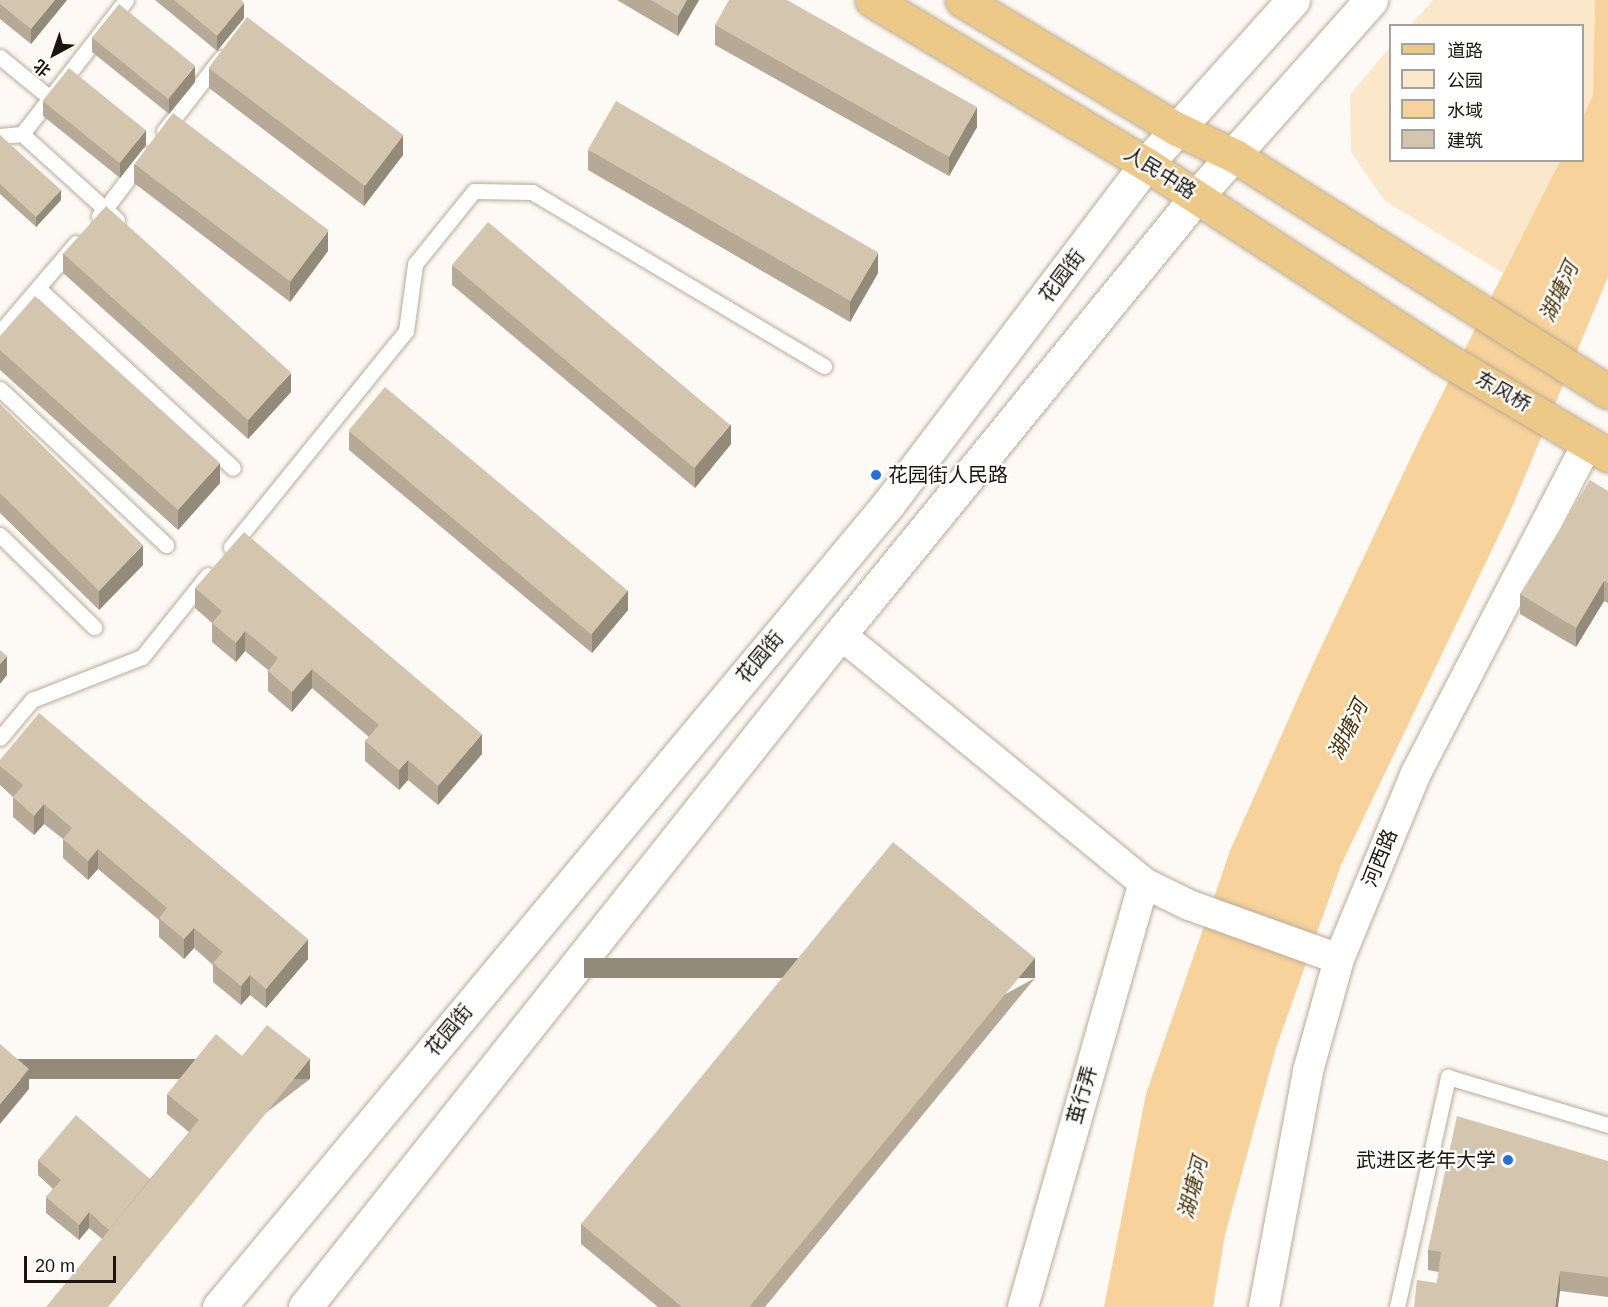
<!DOCTYPE html>
<meta charset="utf-8">
<style>
body{margin:0}
#map{position:relative;width:1608px;height:1307px;overflow:hidden;background:#fdfaf6;font-family:Arial,"Noto Sans SC",sans-serif}
div>[style]{position:absolute}
.green>*{inset:0;background:#fbe8ca}
.water>*{inset:0;background:#f7d29b}
.roads{filter:drop-shadow(0 0 2px #baab94) drop-shadow(0 0 2px #baab94)}
.lane>*{height:15px;margin:-7.5px;padding:0 7.5px;transform-origin:7.5px;border-radius:7.5px;background:#fff}
.street>*{height:30px;margin:-15px;padding:0 15px;transform-origin:15px;border-radius:15px;background:#fff}
.secondary>*{height:33px;margin:-16.5px;padding:0 16.5px;transform-origin:16.5px;border-radius:16.5px;background:#fff}
.primary>*{height:33px;margin:-16.5px;padding:0 16.5px;transform-origin:16.5px;border-radius:16.5px;background:#edc988}
.wall>*{inset:0;background:#b6a996}
.shaded-wall>*{inset:0;background:#948a7a;transform-origin:0 0}
.building>*{inset:0;background:#d4c5ae;transform-origin:0 0}
.dots>*{width:16px;height:16px;translate:-50% -50%;box-sizing:border-box;border:3px solid #fff;border-radius:50%}
span{translate:-50% -50%;white-space:nowrap;text-align:center;line-height:1.15;-webkit-text-stroke:4.5px #fff;paint-order:stroke}
.street-label{font-size:20px;color:#1b160d}
.poi-label{font-size:20px;color:#1b160d}
.left{translate:0 -50%;text-align:left}
.right{translate:-100% -50%;text-align:right}
.water-label{font-size:21px;color:#4a3204;font-style:italic}
.legend{position:absolute;left:1389px;top:24px;width:195px;height:138px;box-sizing:border-box;background:#fff;border:2px solid #a4a29e;margin:0;padding:8px 10px;list-style:none;font-size:18px;color:#1b160d}
.legend li{display:flex;align-items:center;gap:12px;height:30px}
.legend b{width:30px;border:2px solid #a4a29e}
.north{position:absolute;left:24px;top:24px;width:60px;height:60px;-webkit-text-stroke:4px #fff;paint-order:stroke;rotate:220deg;font-size:16px;font-weight:700;line-height:24px;text-align:center;color:#1b160d}
.north::after{content:'';display:block;margin:auto;width:21px;height:27px;background:#1b160d;clip-path:polygon(50% 0,100% 100%,50% 72%,0 100%)}
.scale{position:absolute;left:24px;top:1256px;width:92px;height:27px;box-sizing:border-box;border:3px solid #1b160d;border-top:0;padding-left:8px;font-size:18px;line-height:21px;white-space:nowrap;color:#1b160d;-webkit-text-stroke:4px #fff;paint-order:stroke}
</style>
<div id="map">
<div class="green">
<div style="clip-path:polygon(1433px 0,1595px 0,1593px 95px,1583px 116px,1582px 26px,1410px 26px)"></div>
<div style="clip-path:polygon(1390px 47px,1390px 160px,1560px 161px,1503px 273px,1385px 201px,1351px 152px,1350px 95px)"></div>
</div>
<div class="water">
<div style="clip-path:polygon(1595px 0,1608px 0,1608px 277px,1510px 512px,1341px 865px,1276px 1048px,1225px 1235px,1213px 1307px,1104px 1307px,1146px 1094px,1230px 851px,1314px 662px,1423px 432px,1560px 161px,1582px 160px,1583px 116px,1593px 95px)"></div>
</div>
<div class="roads">
<div class="lane">
<div style="left:0;top:57px;width:65px;rotate:39.4deg"></div>
<div style="left:164px;top:131px;width:93px;rotate:-52deg"></div>
<div style="left:22px;top:134px;width:170px;rotate:-52.2deg"></div>
<div style="left:0;top:136px;width:22px;rotate:-5deg"></div>
<div style="left:22px;top:134px;width:112px;rotate:42.1deg"></div>
<div style="left:105px;top:209px;width:9px;rotate:131deg"></div>
<div style="left:117px;top:220px;width:16px;rotate:-137deg"></div>
<div style="left:105px;top:209px;width:68px;rotate:-52.8deg"></div>
<div style="left:38px;top:288px;width:265px;rotate:42.7deg"></div>
<div style="left:0;top:332px;width:117px;rotate:-49.5deg"></div>
<div style="left:0;top:389px;width:228px;rotate:43.2deg"></div>
<div style="left:0;top:535px;width:132px;rotate:44.4deg"></div>
<div style="left:231px;top:547px;width:278px;rotate:-51deg"></div>
<div style="left:406px;top:331px;width:68px;rotate:-82.3deg"></div>
<div style="left:415px;top:264px;width:94px;rotate:-51.1deg"></div>
<div style="left:474px;top:191px;width:58px;rotate:1deg"></div>
<div style="left:532px;top:192px;width:340px;rotate:30.8deg"></div>
<div style="left:0;top:738px;width:50px;rotate:-49.9deg"></div>
<div style="left:32px;top:700px;width:118px;rotate:-21.4deg"></div>
<div style="left:142px;top:657px;width:105px;rotate:-51.2deg"></div>
<div style="left:1397px;top:1307px;width:236px;rotate:-77.5deg"></div>
<div style="left:1448px;top:1077px;width:167px;rotate:16.7deg"></div>
</div>
<div class="street">
<div style="left:840px;top:634px;width:393px;rotate:39.3deg"></div>
<div style="left:1144px;top:883px;width:50px;rotate:26.1deg"></div>
<div style="left:1189px;top:905px;width:159px;rotate:19.8deg"></div>
<div style="left:1023px;top:1307px;width:441px;rotate:-74.1deg"></div>
<div style="left:1264px;top:1307px;width:240px;rotate:-79.4deg"></div>
<div style="left:1308px;top:1071px;width:116px;rotate:-74.5deg"></div>
<div style="left:1339px;top:959px;width:201px;rotate:-67.5deg"></div>
<div style="left:1416px;top:773px;width:372px;rotate:-62.5deg"></div>
</div>
<div class="secondary">
<div style="left:219px;top:1307px;width:1047px;rotate:-50.19deg"></div>
<div style="left:889px;top:503px;width:425px;rotate:-52.8deg"></div>
<div style="left:1146px;top:164px;width:220px;rotate:-48.1deg"></div>
<div style="left:305px;top:1307px;width:860px;rotate:-51.52deg"></div>
<div style="left:840px;top:634px;width:565px;rotate:-50.82deg"></div>
<div style="left:1197px;top:196px;width:262px;rotate:-48.4deg"></div>
</div>
<div class="primary">
<div style="left:872px;top:0;width:319px;rotate:30.9deg"></div>
<div style="left:1146px;top:164px;width:353px;rotate:33.1deg"></div>
<div style="left:1442px;top:357px;width:193px;rotate:30.6deg"></div>
<div style="left:962px;top:0;width:251px;rotate:31deg"></div>
<div style="left:1177px;top:129px;width:64px;rotate:25deg"></div>
<div style="left:1235px;top:156px;width:441px;rotate:32.3deg"></div>
</div>
</div>
<div class="wall">
<div style="clip-path:polygon(0 0,67px 0,31px 44px,0 19px)"></div>
<div style="clip-path:polygon(155px 0,241px 0,244px 18px,217px 51px)"></div>
<div style="clip-path:polygon(617px 0,699px 0,678px 36px)"></div>
<div style="clip-path:polygon(715px 25px,977px 127px,949px 176px,715px 45px)"></div>
<div style="clip-path:polygon(92px 37px,195px 82px,169px 114px,92px 52px)"></div>
<div style="clip-path:polygon(209px 68px,403px 155px,364px 206px,209px 88px)"></div>
<div style="clip-path:polygon(43px 101px,146px 145px,120px 178px,43px 116px)"></div>
<div style="clip-path:polygon(0 135px,61px 200px,36px 227px,0 194px)"></div>
<div style="clip-path:polygon(588px 150px,878px 273px,850px 322px,588px 170px)"></div>
<div style="clip-path:polygon(134px 164px,328px 251px,290px 302px,134px 183px)"></div>
<div style="clip-path:polygon(63px 253px,291px 392px,248px 439px,63px 273px)"></div>
<div style="clip-path:polygon(452px 265px,731px 444px,695px 488px,452px 285px)"></div>
<div style="clip-path:polygon(0 336px,220px 483px,178px 530px,0 370px)"></div>
<div style="clip-path:polygon(0 404px,143px 565px,99px 610px,0 513px)"></div>
<div style="clip-path:polygon(349px 431px,628px 610px,592px 653px,349px 450px)"></div>
<div style="clip-path:polygon(1608px 491px,1608px 603px,1604px 601px,1576px 647px,1520px 614px,1520px 594px)"></div>
<div style="clip-path:polygon(195px 588px,482px 754px,438px 805px,408px 780px,399px 790px,365px 761px,365px 741px,369px 737px,312px 688px,292px 712px,268px 691px,268px 670px,245px 651px,236px 662px,212px 642px,212px 623px,195px 608px)"></div>
<div style="clip-path:polygon(0 760px,308px 959px,266px 1008px,250px 995px,241px 1005px,213px 982px,213px 965px,194px 948px,184px 959px,159px 937px,159px 920px,98px 869px,88px 880px,63px 858px,63px 839px,44px 824px,34px 835px,13px 817px,13px 797px,0 785px)"></div>
<div style="clip-path:polygon(1035px 978px,765px 1307px,658px 1307px,581px 1244px,581px 1224px)"></div>
<div style="clip-path:polygon(242px 1056px,310px 1079px,102px 1239px,89px 1228px,79px 1240px,46px 1213px,46px 1197px,53px 1189px,38px 1175px,38px 1160px,150px 1179px,189px 1132px,167px 1114px,167px 1094px)"></div>
<div style="clip-path:polygon(1608px 1161px,1608px 1297px,1560px 1291px,1437px 1283px,1439px 1272px,1428px 1270px,1428px 1250px)"></div>
</div>
<div class="shaded-wall">
<div style="clip-path:polygon(55px 0,67px 0,31px 44px,31px 29px)"></div>
<div style="clip-path:polygon(687px 0,699px 0,678px 36px,678px 16px)"></div>
<div style="clip-path:polygon(244px 3px,244px 18px,217px 51px,217px 36px)"></div>
<div style="clip-path:polygon(195px 66px,195px 82px,169px 114px,169px 99px)"></div>
<div style="clip-path:polygon(977px 107px,977px 127px,949px 176px,949px 157px)"></div>
<div style="clip-path:polygon(146px 130px,146px 145px,120px 178px,120px 163px)"></div>
<div style="clip-path:polygon(403px 135px,403px 155px,364px 206px,364px 186px)"></div>
<div style="clip-path:polygon(61px 190px,61px 200px,36px 227px,36px 217px)"></div>
<div style="clip-path:polygon(328px 231px,328px 251px,290px 302px,290px 282px)"></div>
<div style="clip-path:polygon(878px 253px,878px 273px,850px 322px,850px 302px)"></div>
<div style="clip-path:polygon(291px 373px,291px 392px,248px 439px,248px 420px)"></div>
<div style="clip-path:polygon(731px 424px,731px 444px,695px 488px,695px 468px)"></div>
<div style="clip-path:polygon(220px 463px,220px 483px,178px 530px,178px 510px)"></div>
<div style="clip-path:polygon(143px 545px,143px 565px,99px 610px,99px 591px)"></div>
<div style="clip-path:polygon(1604px 581px,1604px 601px,1576px 647px,1576px 628px)"></div>
<div style="clip-path:polygon(628px 590px,628px 610px,592px 653px,592px 633px)"></div>
<div style="clip-path:polygon(245px 631px,245px 651px,236px 662px,236px 643px)"></div>
<div style="clip-path:polygon(7px 656px,7px 675px,0 684px,0 664px)"></div>
<div style="clip-path:polygon(312px 669px,312px 688px,292px 712px,292px 692px)"></div>
<div style="clip-path:polygon(482px 734px,482px 754px,438px 805px,438px 786px)"></div>
<div style="clip-path:polygon(408px 760px,408px 780px,399px 790px,399px 770px)"></div>
<div style="clip-path:polygon(44px 804px,44px 824px,34px 835px,34px 816px)"></div>
<div style="clip-path:polygon(98px 849px,98px 869px,88px 880px,88px 861px)"></div>
<div style="clip-path:polygon(194px 928px,194px 948px,184px 959px,184px 939px)"></div>
<div style="clip-path:polygon(308px 939px,308px 959px,266px 1008px,266px 989px)"></div>
<div style="left:1035px;top:958px;width:20px;height:451px;rotate:90deg"></div>
<div style="clip-path:polygon(250px 975px,250px 995px,241px 1005px,241px 986px)"></div>
<div style="left:310px;top:1059px;width:20px;height:320px;rotate:90deg"></div>
<div style="clip-path:polygon(29px 1069px,29px 1089px,0 1124px,0 1104px)"></div>
<div style="clip-path:polygon(89px 1212px,89px 1228px,79px 1240px,79px 1225px)"></div>
<div style="clip-path:polygon(1560px 1271px,1560px 1291px,1558px 1307px,1555px 1307px)"></div>
</div>
<div class="building">
<div style="clip-path:polygon(0 0,55px 0,31px 29px,0 4px)"></div>
<div style="clip-path:polygon(174px 0,241px 0,244px 3px,217px 36px)"></div>
<div style="clip-path:polygon(651px 0,687px 0,678px 16px)"></div>
<div style="clip-path:polygon(729px 0,787px 0,977px 107px,949px 157px,715px 25px)"></div>
<div style="left:119px;top:4px;width:98px;height:43px;rotate:39deg"></div>
<div style="left:247px;top:17px;width:196px;height:64px;rotate:37deg"></div>
<div style="left:69px;top:68px;width:99px;height:42px;rotate:39deg"></div>
<div style="left:616px;top:101px;width:303px;height:56px;rotate:30deg"></div>
<div style="left:173px;top:113px;width:195px;height:64px;rotate:37deg"></div>
<div style="clip-path:polygon(0 135px,61px 190px,36px 217px,0 184px)"></div>
<div style="left:106px;top:206px;width:249px;height:64px;rotate:42deg"></div>
<div style="left:488px;top:222px;width:316px;height:56px;rotate:40deg"></div>
<div style="clip-path:polygon(35px 296px,220px 463px,178px 510px,0 350px,0 336px)"></div>
<div style="left:385px;top:387px;width:317px;height:57px;rotate:40deg"></div>
<div style="clip-path:polygon(0 404px,143px 545px,99px 591px,0 493px)"></div>
<div style="clip-path:polygon(1590px 480px,1608px 491px,1608px 583px,1604px 581px,1576px 628px,1520px 594px)"></div>
<div style="clip-path:polygon(244px 532px,482px 734px,438px 786px,408px 760px,399px 770px,365px 741px,379px 725px,312px 669px,292px 692px,268px 671px,278px 658px,245px 631px,236px 643px,212px 623px,222px 611px,195px 588px)"></div>
<div style="clip-path:polygon(0 650px,7px 656px,0 664px)"></div>
<div style="clip-path:polygon(39px 713px,308px 939px,266px 989px,250px 975px,241px 986px,213px 963px,223px 952px,194px 928px,184px 939px,159px 918px,167px 908px,98px 849px,88px 861px,63px 839px,72px 828px,44px 804px,34px 816px,13px 797px,23px 785px,0 766px,0 760px)"></div>
<div style="clip-path:polygon(893px 842px,1035px 958px,749px 1307px,682px 1307px,581px 1224px)"></div>
<div style="clip-path:polygon(267px 1025px,310px 1059px,108px 1307px,46px 1307px,199px 1120px,167px 1094px,216px 1034px,242px 1056px)"></div>
<div style="clip-path:polygon(0 1044px,29px 1069px,0 1104px)"></div>
<div style="clip-path:polygon(76px 1115px,150px 1179px,109px 1230px,89px 1212px,79px 1225px,46px 1197px,61px 1180px,38px 1160px)"></div>
<div style="clip-path:polygon(1457px 1116px,1608px 1161px,1608px 1277px,1560px 1271px,1555px 1307px,1414px 1307px,1417px 1280px,1437px 1283px,1441px 1252px,1428px 1250px)"></div>
</div>
<div class="dots">
<div style="left:876px;top:475px;background:#236fdb"></div>
<div style="left:1508px;top:1160px;background:#236fdb"></div>
</div>
<div class="street-label">
<span style="left:1160px;top:173px;rotate:32deg">人民中路</span>
<span style="left:1062px;top:276px;rotate:-53deg">花园街</span>
<span style="left:1503px;top:392px;rotate:30deg">东风桥</span>
<span style="left:760px;top:657px;rotate:-50deg">花园街</span>
<span style="left:1380px;top:858px;rotate:-68deg">河西路</span>
<span style="left:449px;top:1030px;rotate:-50deg">花园街</span>
<span style="left:1082px;top:1095px;rotate:-74deg">茧行弄</span>
</div>
<div class="poi-label">
<span class="left" style="left:888px;top:475px">花园街人民路</span>
<span class="right" style="left:1496px;top:1160px">武进区老年大学</span>
</div>
<div class="water-label">
<span style="left:1559px;top:292px;rotate:-65deg">湖塘河</span>
<span style="left:1348px;top:730px;rotate:-64deg">湖塘河</span>
<span style="left:1193px;top:1188px;rotate:-76deg">湖塘河</span>
</div>
<ul class="legend">
<li><b style="height:8px;background:#edc988"></b>道路</li>
<li><b style="height:16px;background:#fbe8ca"></b>公园</li>
<li><b style="height:16px;background:#f7d29b"></b>水域</li>
<li><b style="height:16px;background:#d4c5ae"></b>建筑</li>
</ul>
<div class="north">北</div>
<div class="scale">20 m</div>
</div>
